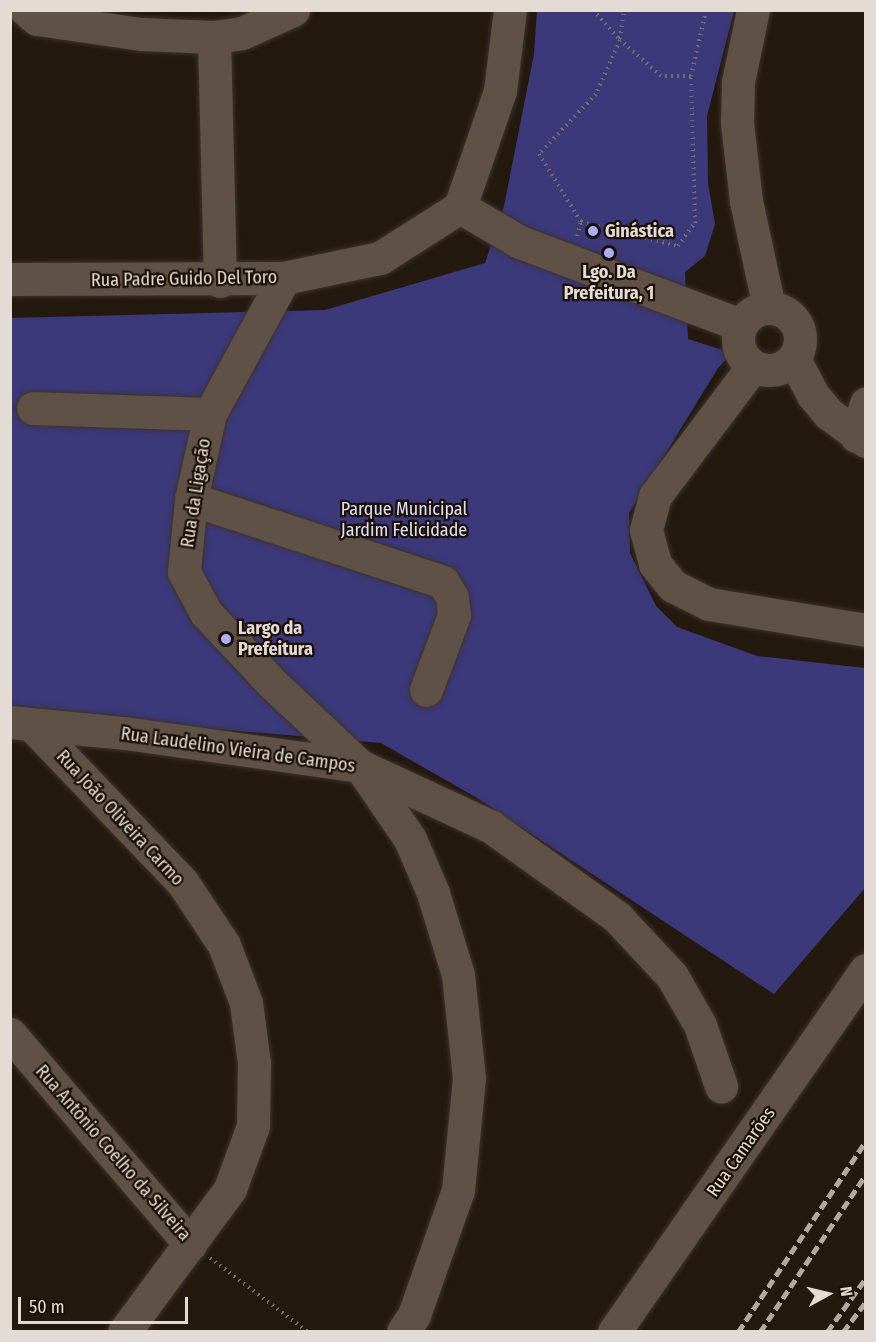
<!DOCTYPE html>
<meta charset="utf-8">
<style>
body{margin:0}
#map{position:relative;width:876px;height:1342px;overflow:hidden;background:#24190f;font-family:"Fira Sans Condensed",sans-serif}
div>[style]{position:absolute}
.green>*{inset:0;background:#3c397b}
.path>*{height:4px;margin-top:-2px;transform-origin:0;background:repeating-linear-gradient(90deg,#776e65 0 1.5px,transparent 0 6px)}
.roads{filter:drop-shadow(0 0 2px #3c332f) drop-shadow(0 0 2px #3c332f)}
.minor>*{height:33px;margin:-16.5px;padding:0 16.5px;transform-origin:16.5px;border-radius:16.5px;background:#5f5146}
.minor>.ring{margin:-16.5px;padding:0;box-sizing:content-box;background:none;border:33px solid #5f5146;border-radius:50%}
.rail>*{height:4.5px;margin-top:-2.25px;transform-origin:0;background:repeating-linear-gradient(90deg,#b2a9a2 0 9px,transparent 0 13.5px)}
.dots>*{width:16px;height:16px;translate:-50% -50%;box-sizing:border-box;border:3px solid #1b1007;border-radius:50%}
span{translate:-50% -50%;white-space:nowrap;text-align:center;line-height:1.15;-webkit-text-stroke:4.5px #1b1007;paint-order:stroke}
.poi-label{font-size:18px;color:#e3dbd4;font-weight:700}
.left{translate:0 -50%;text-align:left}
.street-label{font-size:18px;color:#e3dbd4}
.park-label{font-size:18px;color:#dee0f7}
.frame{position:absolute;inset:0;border:12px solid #e3dbd4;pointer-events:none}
.north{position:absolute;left:798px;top:1264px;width:60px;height:60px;-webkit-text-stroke:4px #1b1007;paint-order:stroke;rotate:82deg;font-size:16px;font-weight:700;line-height:24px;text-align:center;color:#e3dbd4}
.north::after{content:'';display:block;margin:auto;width:21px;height:27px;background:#e3dbd4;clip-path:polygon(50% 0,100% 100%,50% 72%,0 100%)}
.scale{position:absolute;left:18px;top:1297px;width:170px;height:27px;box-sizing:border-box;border:3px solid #e3dbd4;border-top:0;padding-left:8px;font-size:18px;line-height:21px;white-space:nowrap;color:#e3dbd4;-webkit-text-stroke:4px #1b1007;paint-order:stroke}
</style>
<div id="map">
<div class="green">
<div style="clip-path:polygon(537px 11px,734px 11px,707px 116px,708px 183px,715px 224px,705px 256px,685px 272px,688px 339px,732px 353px,718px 368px,629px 513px,630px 553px,656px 606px,677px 627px,757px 656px,865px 668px,865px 888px,774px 994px,477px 798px,381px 743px,11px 712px,10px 318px,325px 310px,485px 263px,504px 206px,534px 54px)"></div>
</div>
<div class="path">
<div style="left:593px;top:10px;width:40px;rotate:48deg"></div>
<div style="left:620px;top:39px;width:29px;rotate:-82deg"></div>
<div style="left:691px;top:76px;width:30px;rotate:180deg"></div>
<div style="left:661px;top:76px;width:55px;rotate:-138.7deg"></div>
<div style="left:620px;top:40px;width:59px;rotate:114deg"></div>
<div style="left:596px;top:94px;width:83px;rotate:133.5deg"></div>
<div style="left:539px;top:154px;width:80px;rotate:58.3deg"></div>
<div style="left:581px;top:222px;width:100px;rotate:13.9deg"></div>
<div style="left:678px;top:246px;width:29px;rotate:-54deg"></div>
<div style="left:695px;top:223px;width:147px;rotate:-91.6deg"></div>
<div style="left:691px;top:76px;width:68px;rotate:-77.2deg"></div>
<div style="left:577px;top:236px;width:15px;rotate:-74deg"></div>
<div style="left:210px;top:1258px;width:123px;rotate:37.1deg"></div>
</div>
<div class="roads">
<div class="minor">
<div style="left:26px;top:10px;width:14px;rotate:39deg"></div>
<div style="left:37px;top:19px;width:105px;rotate:8.2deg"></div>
<div style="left:141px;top:34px;width:73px;rotate:2.4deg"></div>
<div style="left:214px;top:37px;width:28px;rotate:-8deg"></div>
<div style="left:242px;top:33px;width:56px;rotate:-24.3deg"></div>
<div style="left:753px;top:10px;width:74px;rotate:101.8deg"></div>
<div style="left:738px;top:82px;width:41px;rotate:91.4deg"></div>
<div style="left:737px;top:123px;width:79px;rotate:83.4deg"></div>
<div style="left:746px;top:201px;width:108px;rotate:77.8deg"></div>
<div style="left:214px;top:37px;width:244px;rotate:88.6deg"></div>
<div style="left:460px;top:207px;width:69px;rotate:30.3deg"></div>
<div style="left:520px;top:242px;width:236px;rotate:20.6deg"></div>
<div style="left:284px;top:278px;width:155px;rotate:118.6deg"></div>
<div style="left:210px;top:414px;width:87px;rotate:102.6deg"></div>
<div style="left:191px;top:499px;width:73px;rotate:95.5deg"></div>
<div style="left:184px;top:572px;width:47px;rotate:61.8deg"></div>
<div style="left:206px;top:613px;width:98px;rotate:46.7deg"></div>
<div style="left:273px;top:684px;width:120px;rotate:43.3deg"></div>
<div style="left:360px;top:766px;width:88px;rotate:55.6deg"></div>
<div style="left:410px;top:839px;width:59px;rotate:66.9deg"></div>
<div style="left:433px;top:893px;width:86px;rotate:73deg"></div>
<div style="left:458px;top:975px;width:104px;rotate:83.9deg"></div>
<div style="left:469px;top:1078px;width:113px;rotate:95.6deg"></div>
<div style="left:458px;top:1190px;width:133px;rotate:109.4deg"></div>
<div style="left:414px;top:1315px;width:20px;rotate:123deg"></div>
<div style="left:10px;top:279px;width:274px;rotate:-0.2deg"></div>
<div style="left:284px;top:278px;width:98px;rotate:-11.8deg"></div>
<div style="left:380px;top:258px;width:95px;rotate:-32.5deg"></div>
<div style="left:460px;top:207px;width:123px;rotate:-71deg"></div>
<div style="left:500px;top:91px;width:82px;rotate:-83deg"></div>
<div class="ring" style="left:738px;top:308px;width:29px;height:29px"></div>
<div style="left:794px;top:359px;width:41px;rotate:62.2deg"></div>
<div style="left:813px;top:395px;width:25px;rotate:50deg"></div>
<div style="left:829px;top:414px;width:46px;rotate:36.1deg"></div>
<div style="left:753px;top:366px;width:163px;rotate:127deg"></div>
<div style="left:655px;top:496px;width:35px;rotate:105deg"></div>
<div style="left:646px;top:530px;width:35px;rotate:75deg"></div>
<div style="left:655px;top:564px;width:28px;rotate:51deg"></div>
<div style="left:673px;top:586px;width:40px;rotate:26.6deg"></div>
<div style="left:709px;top:604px;width:159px;rotate:9.4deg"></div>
<div style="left:33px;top:408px;width:177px;rotate:1.9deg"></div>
<div style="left:856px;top:436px;width:34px;rotate:-73deg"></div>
<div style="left:191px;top:499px;width:265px;rotate:18.2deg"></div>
<div style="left:443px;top:582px;width:17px;rotate:59deg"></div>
<div style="left:452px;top:597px;width:18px;rotate:84deg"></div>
<div style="left:454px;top:615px;width:80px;rotate:110.5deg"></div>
<div style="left:10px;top:722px;width:116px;rotate:5.5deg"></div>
<div style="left:125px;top:733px;width:237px;rotate:8deg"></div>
<div style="left:360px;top:766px;width:143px;rotate:24.8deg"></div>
<div style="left:490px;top:826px;width:156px;rotate:35.6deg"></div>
<div style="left:617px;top:917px;width:81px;rotate:47deg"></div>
<div style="left:672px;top:976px;width:56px;rotate:60.3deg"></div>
<div style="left:700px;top:1025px;width:65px;rotate:71deg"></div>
<div style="left:33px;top:726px;width:217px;rotate:46.3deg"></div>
<div style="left:183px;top:883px;width:74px;rotate:56.5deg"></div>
<div style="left:224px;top:945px;width:62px;rotate:69.2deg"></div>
<div style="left:246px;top:1003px;width:61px;rotate:82.4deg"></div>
<div style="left:254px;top:1063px;width:63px;rotate:90.9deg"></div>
<div style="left:253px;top:1126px;width:67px;rotate:110.1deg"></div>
<div style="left:230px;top:1189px;width:178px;rotate:126.5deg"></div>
<div style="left:10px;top:1034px;width:277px;rotate:49.4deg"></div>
<div style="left:614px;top:1332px;width:441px;rotate:-55.2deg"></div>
</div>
</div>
<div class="rail">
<div style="left:738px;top:1332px;width:230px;rotate:-56.2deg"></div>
<div style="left:760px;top:1332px;width:190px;rotate:-56.1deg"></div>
<div style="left:827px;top:1332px;width:67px;rotate:-54.2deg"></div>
<div style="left:843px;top:1332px;width:39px;rotate:-53deg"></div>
</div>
<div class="dots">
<div style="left:593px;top:231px;background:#acaffb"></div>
<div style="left:609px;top:253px;background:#acaffb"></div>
<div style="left:226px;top:639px;background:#acaffb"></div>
</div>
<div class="poi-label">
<span class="left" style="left:605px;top:231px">Ginástica</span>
<span style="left:609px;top:283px">Lgo. Da<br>Prefeitura, 1</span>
<span class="left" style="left:238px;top:639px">Largo da<br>Prefeitura</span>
</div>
<div class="street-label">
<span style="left:184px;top:279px;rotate:-1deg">Rua Padre Guido Del Toro</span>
<span style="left:196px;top:493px;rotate:-81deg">Rua da Ligação</span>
<span style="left:238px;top:750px;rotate:8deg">Rua Laudelino Vieira de Campos</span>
<span style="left:120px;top:818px;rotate:47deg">Rua João Oliveira Carmo</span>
<span style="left:741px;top:1152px;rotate:-55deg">Rua Camarões</span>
<span style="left:113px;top:1153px;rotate:49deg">Rua Antônio Coelho da Silveira</span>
</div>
<div class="park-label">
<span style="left:404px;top:520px">Parque Municipal<br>Jardim Felicidade</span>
</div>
<div class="frame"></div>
<div class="north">N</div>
<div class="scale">50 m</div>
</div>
